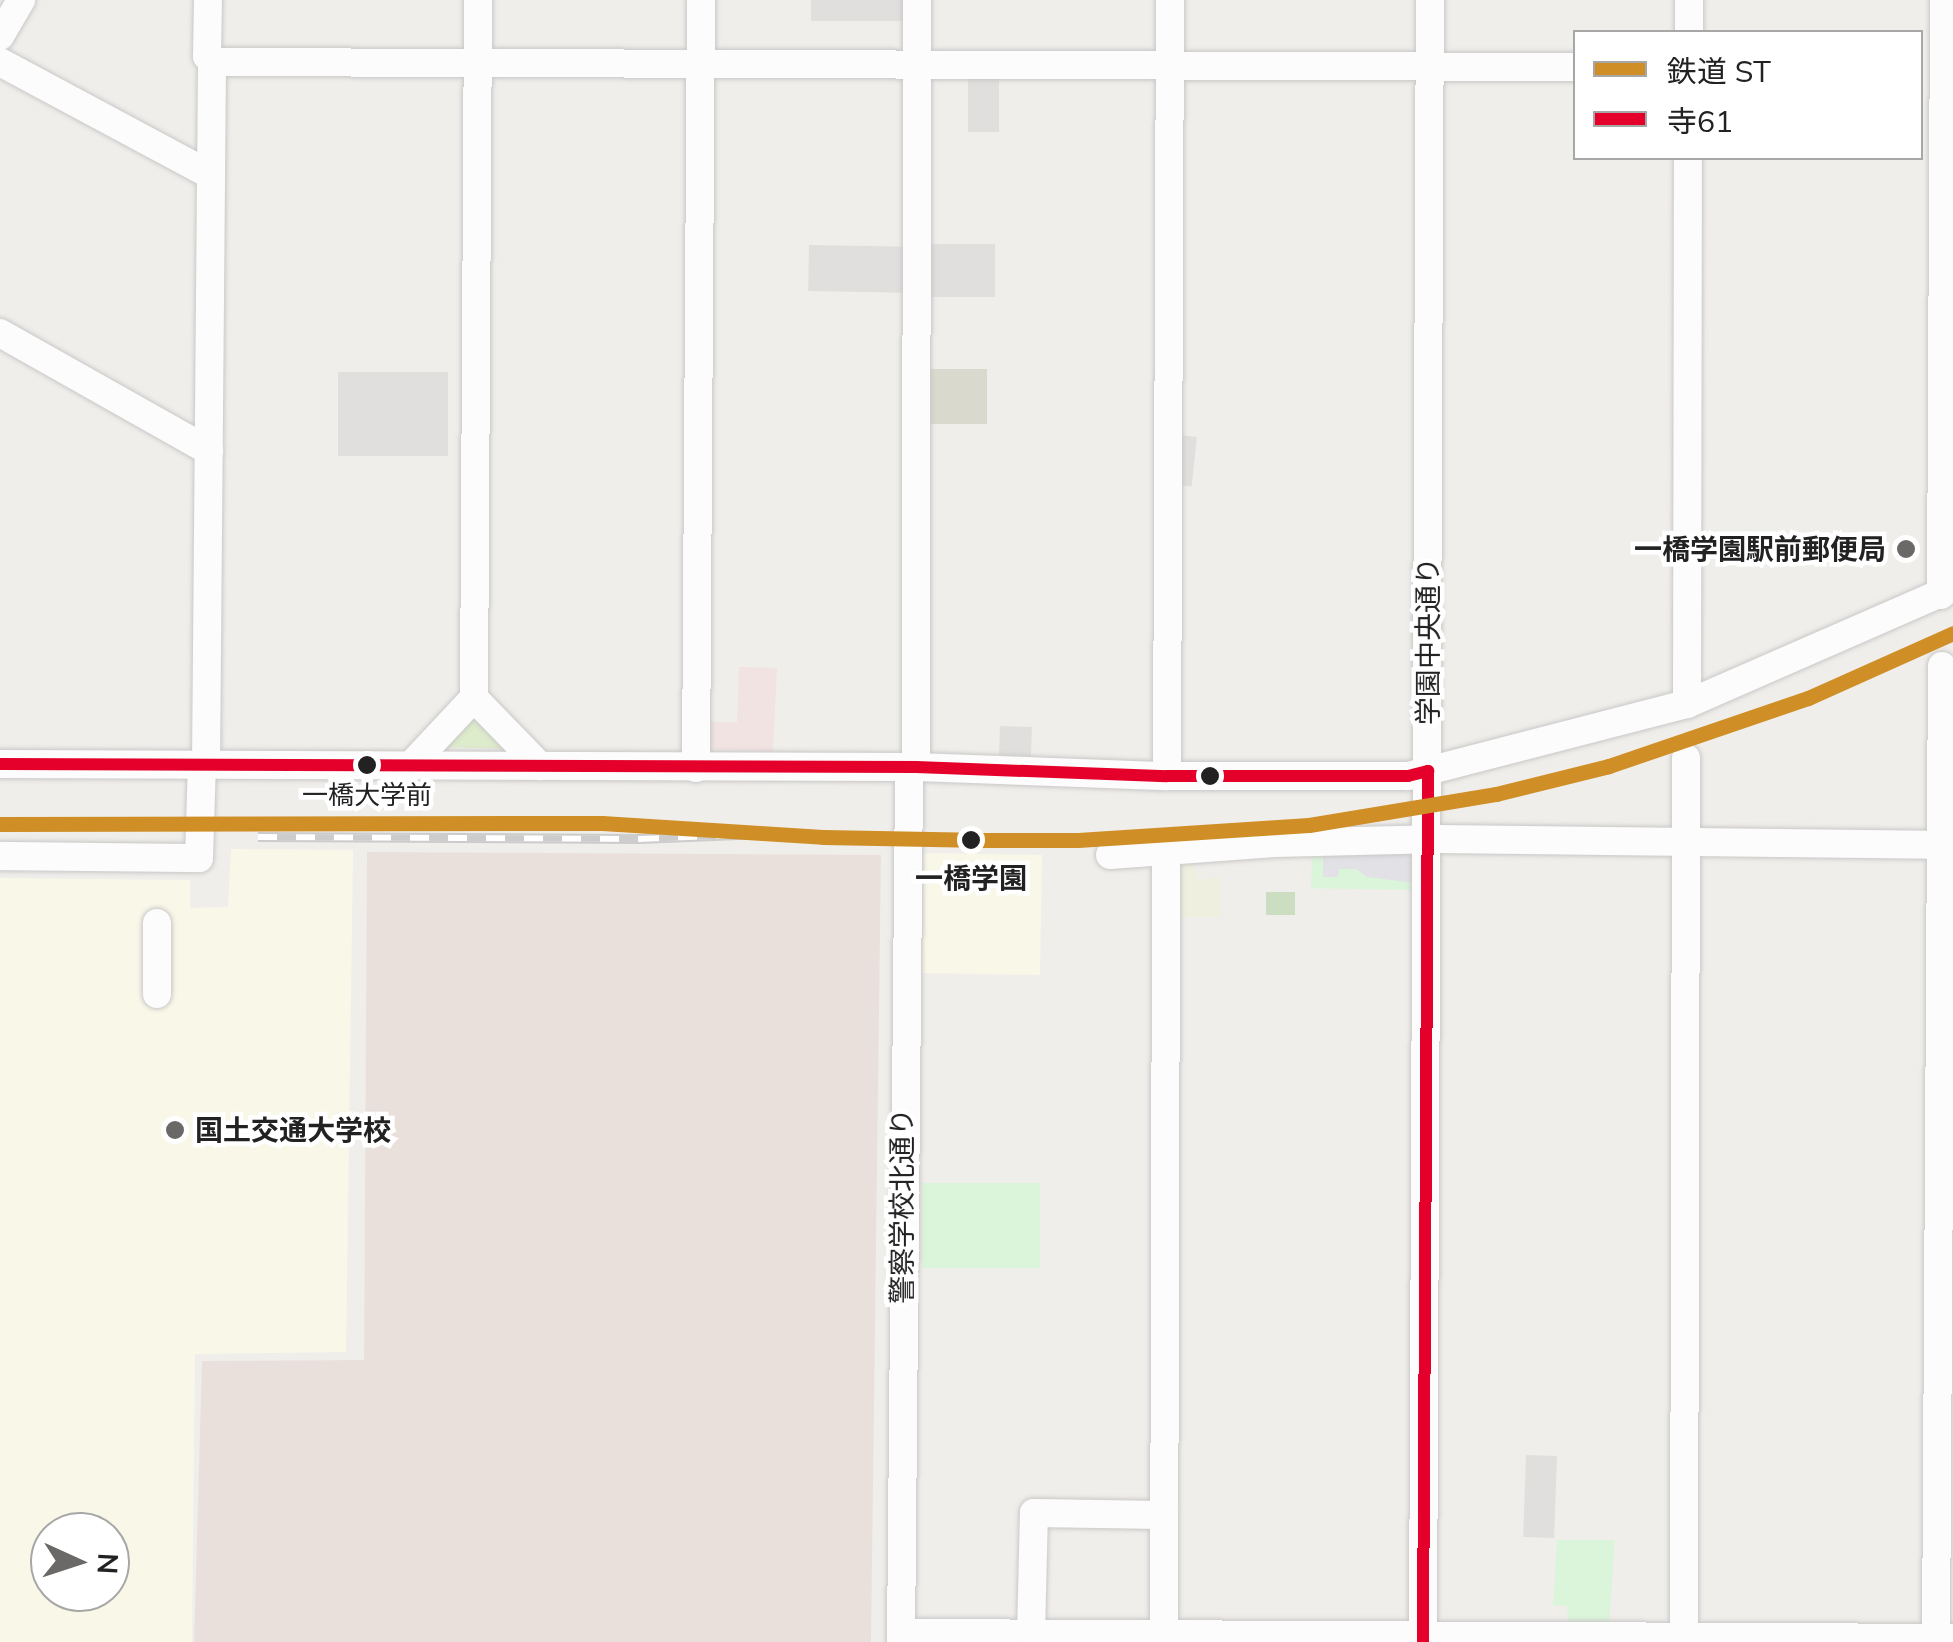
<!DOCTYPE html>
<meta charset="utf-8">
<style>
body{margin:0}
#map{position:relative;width:1953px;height:1642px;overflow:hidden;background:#f0eeeb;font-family:Mulish,"Noto Sans JP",sans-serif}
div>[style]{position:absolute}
.commercial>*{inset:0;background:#f1e3e1}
.education>*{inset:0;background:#f8f7e8;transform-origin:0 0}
.military>*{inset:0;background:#eae0db}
.construction>*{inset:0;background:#d9d9cd;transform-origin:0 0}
.farmland>*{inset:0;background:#efefdf}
.grass>*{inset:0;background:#ddeccb}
.forest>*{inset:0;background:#cbdec1;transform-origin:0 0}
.park>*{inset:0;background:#daf5da;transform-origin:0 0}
.parking>*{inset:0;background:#e0dfde;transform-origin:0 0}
.plaza>*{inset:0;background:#e2e1e5}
.roads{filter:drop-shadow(0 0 2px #c9c8c7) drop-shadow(0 0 2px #c9c8c7)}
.minor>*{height:28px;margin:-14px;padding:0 14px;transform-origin:14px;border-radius:14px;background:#fdfcfc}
.rail>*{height:10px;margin-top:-5px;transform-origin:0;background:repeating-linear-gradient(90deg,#fff 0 19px,#ccc 0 38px);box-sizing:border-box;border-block:2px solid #ccc}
.bus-1>*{height:12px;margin:-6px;padding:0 6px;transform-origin:6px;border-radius:6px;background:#e4002b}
.rail-1>*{height:15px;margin:-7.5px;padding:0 7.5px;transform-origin:7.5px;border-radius:7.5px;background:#cf8f26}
.dots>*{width:28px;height:28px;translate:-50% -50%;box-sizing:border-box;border:5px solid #fff;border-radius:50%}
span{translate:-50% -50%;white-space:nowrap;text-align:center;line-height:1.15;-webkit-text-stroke:9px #fff;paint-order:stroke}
.bus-label{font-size:26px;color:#222}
.poi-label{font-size:28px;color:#222;font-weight:700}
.right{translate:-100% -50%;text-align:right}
.left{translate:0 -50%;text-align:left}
.street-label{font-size:28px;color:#222}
.stop-label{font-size:28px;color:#222;font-weight:700}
.legend{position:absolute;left:1573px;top:30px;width:350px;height:130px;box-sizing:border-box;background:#fff;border:2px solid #a7a7a7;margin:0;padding:12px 18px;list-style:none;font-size:30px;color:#222}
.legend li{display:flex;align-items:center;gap:20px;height:50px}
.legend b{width:50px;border:2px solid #a7a7a7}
.north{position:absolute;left:30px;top:1512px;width:100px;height:100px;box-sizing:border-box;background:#fff;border:2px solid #a7a7a7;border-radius:50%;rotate:93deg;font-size:28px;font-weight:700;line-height:40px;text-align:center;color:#222}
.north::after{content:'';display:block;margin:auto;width:35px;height:45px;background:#6a6968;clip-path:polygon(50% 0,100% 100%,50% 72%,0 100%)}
</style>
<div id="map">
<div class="commercial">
<div style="clip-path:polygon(739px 667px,777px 668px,773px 752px,703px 749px,703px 722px,737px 722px)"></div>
</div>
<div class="education">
<div style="clip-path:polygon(evenodd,231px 849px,353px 850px,346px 1352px,195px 1354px,192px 1642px,0 1642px,0 878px,190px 880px,190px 908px,228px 907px,231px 849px,50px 1532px,110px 1532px,110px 1592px,50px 1592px,50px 1532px)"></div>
<div style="left:924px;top:853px;width:118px;height:120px;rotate:1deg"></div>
</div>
<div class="military">
<div style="clip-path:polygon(367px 852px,881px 855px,871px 1642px,194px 1642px,202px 1361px,364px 1360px)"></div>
</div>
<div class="construction">
<div style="left:926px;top:369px;width:61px;height:55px"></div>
</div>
<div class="farmland">
<div style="clip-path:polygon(1195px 862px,1198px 880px,1219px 877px,1221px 917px,1175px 917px,1176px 868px,1180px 863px)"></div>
</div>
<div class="grass">
<div style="clip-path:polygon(475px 716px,508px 749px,446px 747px)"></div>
</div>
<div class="forest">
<div style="left:1295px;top:892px;width:23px;height:29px;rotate:90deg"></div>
</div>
<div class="park">
<div style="left:1416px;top:842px;width:48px;height:104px;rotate:91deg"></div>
<div style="left:922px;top:1183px;width:118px;height:85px"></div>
<div style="clip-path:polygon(1557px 1540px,1615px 1540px,1609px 1624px,1568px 1622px,1567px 1606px,1553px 1605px)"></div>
</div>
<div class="parking">
<div style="left:811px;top:0;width:98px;height:21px"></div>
<div style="left:968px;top:77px;width:31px;height:55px"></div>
<div style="left:926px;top:244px;width:69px;height:53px"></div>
<div style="left:809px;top:245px;width:100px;height:46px;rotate:1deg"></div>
<div style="left:448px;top:372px;width:84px;height:110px;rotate:90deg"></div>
<div style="left:1179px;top:435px;width:18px;height:50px;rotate:6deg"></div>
<div style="left:1000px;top:726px;width:32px;height:29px;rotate:2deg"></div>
<div style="left:1526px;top:1455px;width:31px;height:82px;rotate:2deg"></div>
</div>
<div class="plaza">
<div style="clip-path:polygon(1323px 842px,1416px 842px,1415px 883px,1367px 877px,1356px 869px,1339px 869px,1338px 877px,1323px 877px)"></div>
</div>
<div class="roads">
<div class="minor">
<div style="left:1689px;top:32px;width:32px;rotate:-90deg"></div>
<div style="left:0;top:36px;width:42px;rotate:-59.7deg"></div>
<div style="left:0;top:62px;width:237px;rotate:28.2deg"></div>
<div style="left:212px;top:62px;width:1364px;rotate:0.21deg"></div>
<div style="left:0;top:333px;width:240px;rotate:29.4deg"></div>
<div style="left:1941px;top:595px;width:595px;rotate:-89.71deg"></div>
<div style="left:474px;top:698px;width:698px;rotate:-89.67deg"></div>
<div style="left:1687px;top:704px;width:546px;rotate:-89.9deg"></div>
<div style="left:0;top:764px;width:916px;rotate:0.19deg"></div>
<div style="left:916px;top:767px;width:251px;rotate:2.1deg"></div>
<div style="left:1167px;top:776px;width:241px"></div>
<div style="left:1408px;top:776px;width:288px;rotate:-14.5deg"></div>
<div style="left:1687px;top:704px;width:290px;rotate:-23.6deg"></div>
<div style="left:206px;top:765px;width:703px;rotate:-89.51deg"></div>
<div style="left:212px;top:62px;width:8px;rotate:-130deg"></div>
<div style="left:207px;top:56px;width:56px;rotate:-89deg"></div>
<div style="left:411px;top:765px;width:92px;rotate:-46.8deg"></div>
<div style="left:474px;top:698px;width:95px;rotate:45.9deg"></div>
<div style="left:916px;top:767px;width:767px;rotate:-89.93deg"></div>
<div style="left:696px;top:768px;width:768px;rotate:-89.63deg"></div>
<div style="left:1167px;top:776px;width:776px;rotate:-89.78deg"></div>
<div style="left:1110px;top:855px;width:165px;rotate:-4.2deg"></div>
<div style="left:1275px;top:843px;width:165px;rotate:-1.4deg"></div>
<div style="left:1440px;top:839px;width:513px;rotate:0.67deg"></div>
<div style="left:0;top:856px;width:199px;rotate:0.6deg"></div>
<div style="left:199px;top:858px;width:93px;rotate:-88.2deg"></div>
<div style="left:157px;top:994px;width:71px;rotate:-90deg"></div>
<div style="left:901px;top:1633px;width:1052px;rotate:0.27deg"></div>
<div style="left:1031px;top:1634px;width:121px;rotate:-88.6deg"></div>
<div style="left:1034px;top:1513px;width:130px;rotate:0.9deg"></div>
<div style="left:901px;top:1642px;width:872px;rotate:-89.47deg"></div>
<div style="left:1164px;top:1642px;width:789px;rotate:-89.85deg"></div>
<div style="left:1423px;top:1642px;width:1642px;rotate:-89.76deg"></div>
<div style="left:1684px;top:1642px;width:884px;rotate:-89.87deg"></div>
<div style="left:1936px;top:1642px;width:976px;rotate:-89.65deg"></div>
</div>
</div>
<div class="rail">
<div style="left:258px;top:837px;width:382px;rotate:0.3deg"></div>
<div style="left:640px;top:839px;width:123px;rotate:-2.3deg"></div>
</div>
<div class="bus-1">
<div style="left:0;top:764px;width:916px;rotate:0.19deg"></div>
<div style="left:916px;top:767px;width:251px;rotate:2.1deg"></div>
<div style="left:1167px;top:776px;width:241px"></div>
<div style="left:1408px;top:776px;width:21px;rotate:-14deg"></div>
<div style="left:1428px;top:771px;width:871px;rotate:90.33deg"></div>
</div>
<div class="rail-1">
<div style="left:0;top:824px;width:602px;rotate:-0.1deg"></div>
<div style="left:602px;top:823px;width:221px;rotate:3.6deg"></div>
<div style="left:823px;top:837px;width:162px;rotate:1.1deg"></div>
<div style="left:985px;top:840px;width:93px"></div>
<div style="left:1078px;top:840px;width:231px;rotate:-3.7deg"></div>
<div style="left:1309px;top:825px;width:190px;rotate:-9.4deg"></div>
<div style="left:1496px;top:794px;width:116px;rotate:-13.9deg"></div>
<div style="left:1609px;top:766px;width:210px;rotate:-18.9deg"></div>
<div style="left:1808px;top:698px;width:159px;rotate:-24.1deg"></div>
</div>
<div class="dots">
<div style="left:1906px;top:549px;background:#6a6968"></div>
<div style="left:367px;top:765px;background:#222"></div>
<div style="left:1210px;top:776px;background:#222"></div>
<div style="left:971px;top:840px;background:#222"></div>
<div style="left:175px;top:1130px;background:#6a6968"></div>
</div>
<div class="bus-label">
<span style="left:367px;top:795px">一橋大学前</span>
</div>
<div class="poi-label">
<span class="right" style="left:1886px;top:549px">一橋学園駅前郵便局</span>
<span class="left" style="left:195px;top:1130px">国土交通大学校</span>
</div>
<div class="street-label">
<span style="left:1428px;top:641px;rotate:-90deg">学園中央通り</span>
<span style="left:902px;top:1206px;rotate:-90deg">警察学校北通り</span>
</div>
<div class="stop-label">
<span style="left:971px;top:878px">一橋学園</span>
</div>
<ul class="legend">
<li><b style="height:12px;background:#cf8f26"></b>鉄道 ST</li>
<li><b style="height:12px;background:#e4002b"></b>寺61</li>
</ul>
<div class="north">N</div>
</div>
